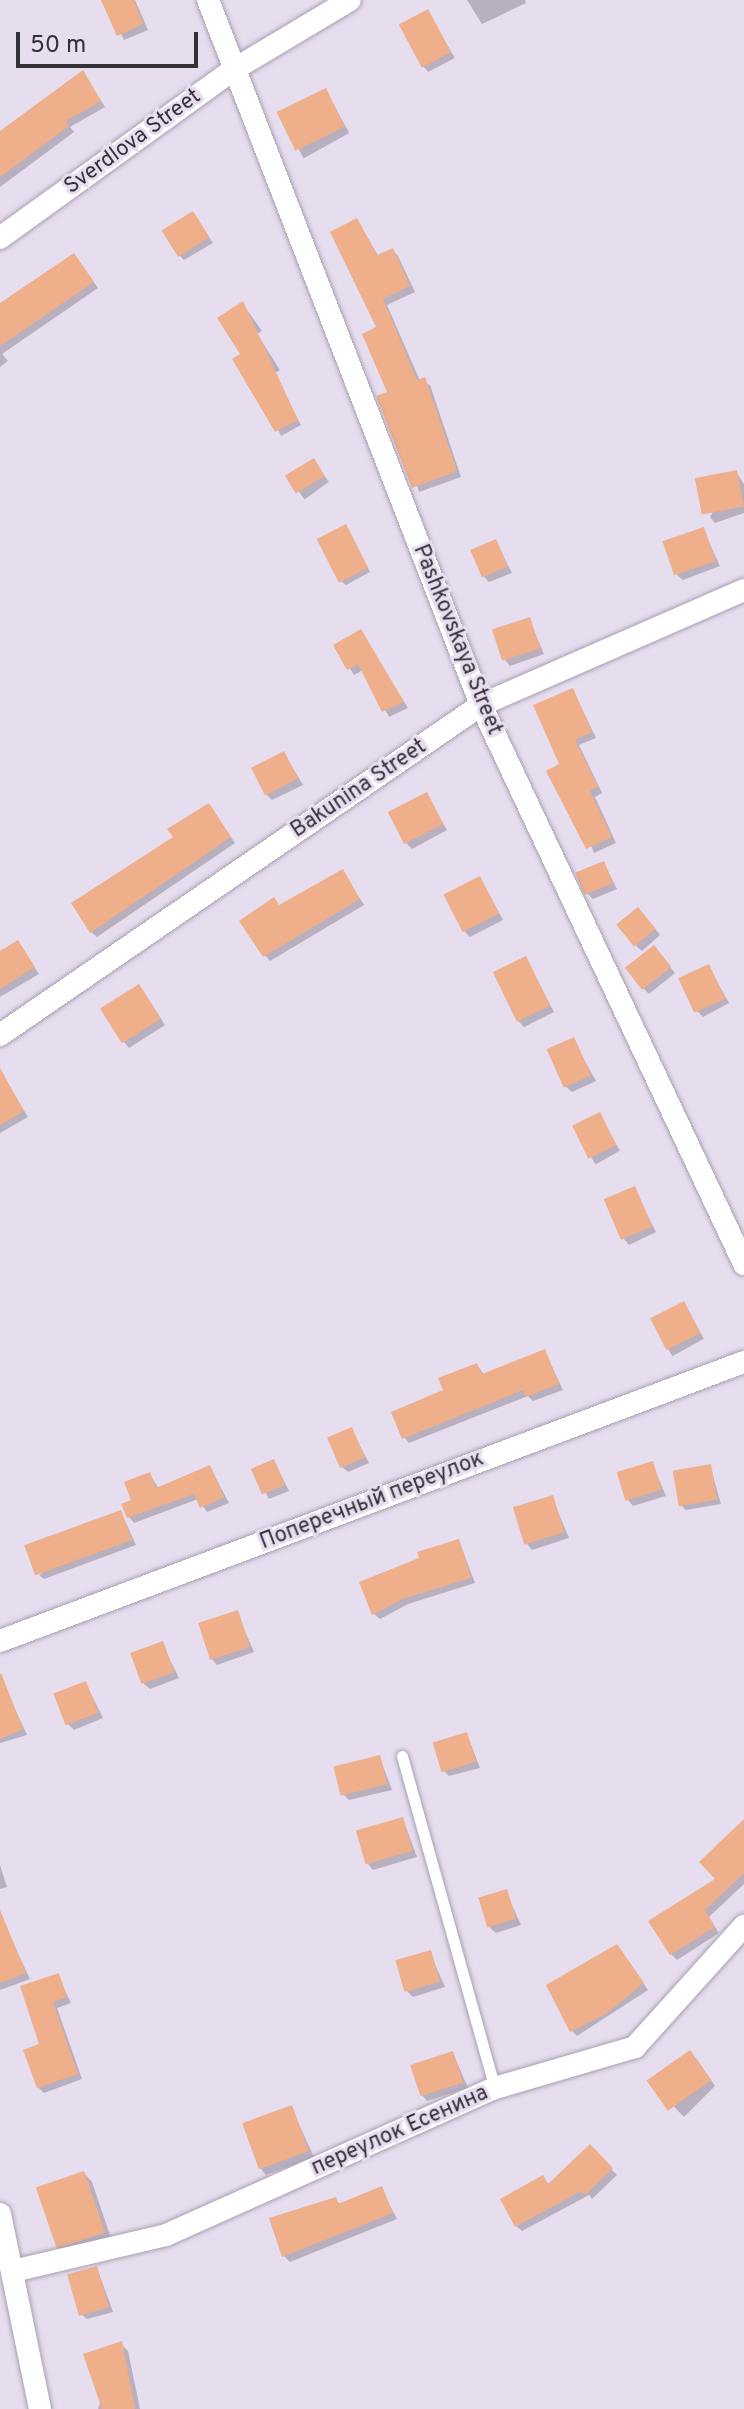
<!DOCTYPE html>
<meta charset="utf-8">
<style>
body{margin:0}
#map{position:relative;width:744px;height:2409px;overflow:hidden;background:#e6ddef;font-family:Overpass,sans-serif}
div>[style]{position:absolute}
.shadow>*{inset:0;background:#0003;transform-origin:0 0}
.building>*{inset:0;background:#eeaf8a;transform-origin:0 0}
.roads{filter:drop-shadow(0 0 2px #a8a0b1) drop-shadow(0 0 2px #a8a0b1)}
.lane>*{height:11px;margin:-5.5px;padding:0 5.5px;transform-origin:5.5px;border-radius:5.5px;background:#fff}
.street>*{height:22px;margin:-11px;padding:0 11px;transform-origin:11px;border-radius:11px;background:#fff}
span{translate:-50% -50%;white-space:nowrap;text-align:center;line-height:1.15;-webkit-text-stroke:6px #e6ddef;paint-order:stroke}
.street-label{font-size:22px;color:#353138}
.scale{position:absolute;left:16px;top:32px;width:182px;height:36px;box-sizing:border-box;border:4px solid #353138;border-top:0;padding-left:10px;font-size:24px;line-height:28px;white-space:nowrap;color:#353138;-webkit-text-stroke:6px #e6ddef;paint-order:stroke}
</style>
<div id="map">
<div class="shadow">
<div style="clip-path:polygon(104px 0,135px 0,148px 30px,124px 40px)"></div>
<div style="clip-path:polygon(467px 0,525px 0,526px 3px,482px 24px)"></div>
<div style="clip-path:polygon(427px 11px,455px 58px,428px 72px,423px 66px)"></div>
<div style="clip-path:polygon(83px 73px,105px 107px,70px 127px,74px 132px,0 187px,0 132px)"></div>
<div style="left:326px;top:91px;width:48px;height:52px;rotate:61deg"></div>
<div style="clip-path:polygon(193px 214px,213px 243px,184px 260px,179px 255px)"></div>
<div style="clip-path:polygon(357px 220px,379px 257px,392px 250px,398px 256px,415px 292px,387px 305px,420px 381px,430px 385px,461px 477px,419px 492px,390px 393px)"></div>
<div style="clip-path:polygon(79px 262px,98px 288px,2px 354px,8px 361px,0 367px,0 305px)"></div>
<div style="clip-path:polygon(243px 304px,262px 331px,257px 334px,280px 370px,274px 374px,301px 425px,281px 436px,243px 354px)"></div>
<div style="left:313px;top:460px;width:27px;height:30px;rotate:54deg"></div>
<div style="clip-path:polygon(736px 472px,744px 484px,744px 513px,715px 523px,710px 517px)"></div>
<div style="clip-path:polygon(345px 526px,370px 572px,346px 585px,341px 581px)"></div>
<div style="clip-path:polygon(703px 529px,720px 566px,683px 580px,677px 575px)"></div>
<div style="clip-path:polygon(496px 541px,512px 573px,489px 582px,484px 577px)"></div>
<div style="clip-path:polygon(529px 619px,544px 654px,510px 666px,505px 660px)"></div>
<div style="clip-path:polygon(361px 632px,408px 708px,389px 717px,363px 670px,354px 675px,336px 646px)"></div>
<div style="clip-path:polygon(573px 690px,596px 738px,579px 745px,602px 793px,595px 797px,616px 843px,594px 853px,561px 765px)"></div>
<div style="clip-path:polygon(284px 753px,303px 785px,272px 800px,267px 795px)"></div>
<div style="clip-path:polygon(426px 795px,447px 830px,412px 849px,406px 843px)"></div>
<div style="clip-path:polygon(209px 805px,235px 843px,97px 937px,91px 932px)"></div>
<div style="clip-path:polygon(604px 863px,617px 889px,593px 899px,587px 893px)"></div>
<div style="clip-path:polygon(342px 871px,364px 905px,270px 961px,265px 955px,281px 907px)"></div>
<div style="clip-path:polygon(480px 878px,503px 920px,470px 937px,464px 931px)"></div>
<div style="clip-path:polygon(644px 915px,660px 935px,642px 951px,636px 946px)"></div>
<div style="clip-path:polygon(17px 942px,39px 974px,0 997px,0 951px)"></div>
<div style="clip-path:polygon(659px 953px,675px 973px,649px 994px,643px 988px)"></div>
<div style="clip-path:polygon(526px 959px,554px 1012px,524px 1027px,518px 1021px)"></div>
<div style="clip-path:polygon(708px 966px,729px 1003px,703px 1017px,697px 1011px)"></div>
<div style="clip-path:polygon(144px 992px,165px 1025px,129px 1048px,124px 1042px)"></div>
<div style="clip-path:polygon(573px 1040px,596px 1081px,572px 1092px,566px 1087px)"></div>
<div style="clip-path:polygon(3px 1077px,28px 1117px,0 1133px,0 1079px)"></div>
<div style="left:600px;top:1115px;width:41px;height:28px;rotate:61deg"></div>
<div style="clip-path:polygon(634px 1189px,656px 1232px,629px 1245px,624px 1239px)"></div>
<div style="left:684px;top:1303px;width:41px;height:36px;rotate:61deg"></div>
<div style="clip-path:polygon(545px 1352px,563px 1390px,533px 1401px,528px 1396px,409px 1443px,404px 1437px,477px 1365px,485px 1376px)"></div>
<div style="clip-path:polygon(351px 1429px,369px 1463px,348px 1472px,342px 1467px)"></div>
<div style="clip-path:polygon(274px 1461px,289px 1491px,269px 1499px,253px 1469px)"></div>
<div style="clip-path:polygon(652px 1463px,666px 1496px,633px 1506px,628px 1500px)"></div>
<div style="clip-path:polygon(710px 1466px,721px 1504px,686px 1510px,681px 1505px)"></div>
<div style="clip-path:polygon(210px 1467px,229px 1503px,207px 1512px,198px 1499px,134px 1523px,129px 1517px,150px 1475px,159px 1489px)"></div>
<div style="clip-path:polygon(552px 1498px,569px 1538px,532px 1550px,527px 1544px)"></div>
<div style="clip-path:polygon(121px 1512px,136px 1545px,44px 1579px,39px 1575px)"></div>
<div style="clip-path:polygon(459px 1541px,475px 1583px,408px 1604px,380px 1619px,374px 1614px,362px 1583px)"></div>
<div style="clip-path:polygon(237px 1613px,254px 1652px,217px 1665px,212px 1659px)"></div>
<div style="clip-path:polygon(162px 1644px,179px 1678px,150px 1689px,144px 1684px)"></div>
<div style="clip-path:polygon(86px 1684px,103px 1718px,74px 1730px,68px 1724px)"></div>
<div style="clip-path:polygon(7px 1692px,27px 1735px,0 1743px,0 1694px)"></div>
<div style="clip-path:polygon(467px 1734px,480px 1768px,449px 1776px,443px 1770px)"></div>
<div style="clip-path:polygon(380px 1758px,392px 1790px,349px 1800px,343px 1794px)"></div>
<div style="clip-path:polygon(403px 1819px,417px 1857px,373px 1870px,368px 1864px)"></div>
<div style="clip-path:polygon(744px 1824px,744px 1884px,709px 1917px,719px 1933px,677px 1960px,671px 1954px,718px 1879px)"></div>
<div style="clip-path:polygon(0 1865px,7px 1887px,0 1889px)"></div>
<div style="clip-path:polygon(506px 1892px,521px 1925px,496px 1933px,490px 1928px)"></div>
<div style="clip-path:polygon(13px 1943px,30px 1979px,0 1990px,0 1948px)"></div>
<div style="clip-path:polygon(622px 1952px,648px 1990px,577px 2036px,572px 2031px)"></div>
<div style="clip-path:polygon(430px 1953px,445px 1987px,413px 1997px,407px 1991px)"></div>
<div style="clip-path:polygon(58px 1976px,71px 2003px,57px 2008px,82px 2079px,44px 2093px,38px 2087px,41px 2046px)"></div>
<div style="clip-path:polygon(453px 2053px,468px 2088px,427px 2101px,422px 2095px)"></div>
<div style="clip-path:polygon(696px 2058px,715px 2086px,684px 2117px,654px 2086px)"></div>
<div style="clip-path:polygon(291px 2107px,314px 2157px,266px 2175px,261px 2169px)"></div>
<div style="clip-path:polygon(589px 2147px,617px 2175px,592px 2199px,589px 2195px,522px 2231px,516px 2226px,543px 2178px,550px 2185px)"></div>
<div style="clip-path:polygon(84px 2173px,92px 2182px,112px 2241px,66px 2254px,57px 2246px)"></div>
<div style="clip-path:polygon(381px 2188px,397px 2219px,290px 2262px,284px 2256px,335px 2199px,341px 2205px)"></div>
<div style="clip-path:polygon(97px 2268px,113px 2312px,87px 2319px,81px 2314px)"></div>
<div style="clip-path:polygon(121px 2344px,128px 2351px,140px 2409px,98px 2409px)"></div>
</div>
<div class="building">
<div style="clip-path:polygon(101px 0,134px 0,143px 24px,117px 36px)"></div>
<div style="left:428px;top:9px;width:49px;height:33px;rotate:62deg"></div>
<div style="clip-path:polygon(83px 70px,101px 101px,66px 121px,69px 126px,0 177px,0 131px)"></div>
<div style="left:326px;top:88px;width:43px;height:55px;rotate:64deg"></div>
<div style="left:193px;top:211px;width:31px;height:37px;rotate:58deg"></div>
<div style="clip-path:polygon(357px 218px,377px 255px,393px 248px,410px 286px,383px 299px,417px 380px,425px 377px,457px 471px,412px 488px,376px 396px,387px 392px,362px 334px,376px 327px,330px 232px)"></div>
<div style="clip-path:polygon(74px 253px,94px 282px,0 346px,0 303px)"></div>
<div style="clip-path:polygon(243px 301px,298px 420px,275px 432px,232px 359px,240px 354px,217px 318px)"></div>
<div style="left:314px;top:458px;width:21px;height:34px;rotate:59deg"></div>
<div style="left:737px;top:470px;width:37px;height:43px;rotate:79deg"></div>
<div style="left:346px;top:524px;width:49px;height:33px;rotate:63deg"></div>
<div style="left:704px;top:527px;width:36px;height:44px;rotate:71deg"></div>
<div style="left:496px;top:539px;width:30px;height:28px;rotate:67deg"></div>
<div style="left:530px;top:617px;width:33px;height:40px;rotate:72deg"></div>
<div style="clip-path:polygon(361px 629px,404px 702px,382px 712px,358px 664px,347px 670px,333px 645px)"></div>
<div style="clip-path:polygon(573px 688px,592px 732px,575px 740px,598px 787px,590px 791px,612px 837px,586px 849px,546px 771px,559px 764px,533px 705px)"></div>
<div style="left:284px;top:751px;width:31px;height:37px;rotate:63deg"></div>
<div style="left:427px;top:792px;width:36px;height:44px;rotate:63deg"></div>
<div style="clip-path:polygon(209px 803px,231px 837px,90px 933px,71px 903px,173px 837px,167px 829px)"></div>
<div style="left:604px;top:861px;width:24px;height:31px;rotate:68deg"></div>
<div style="clip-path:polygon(343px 869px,360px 899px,263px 957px,239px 921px,274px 897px,279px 905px)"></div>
<div style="left:480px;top:876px;width:42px;height:41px;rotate:63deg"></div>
<div style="left:638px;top:907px;width:28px;height:28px;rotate:51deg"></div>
<div style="clip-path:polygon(18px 940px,35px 967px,0 989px,0 951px)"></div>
<div style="left:654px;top:945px;width:28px;height:37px;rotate:52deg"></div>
<div style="left:526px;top:956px;width:55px;height:37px;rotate:64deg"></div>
<div style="left:709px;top:964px;width:38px;height:34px;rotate:65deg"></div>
<div style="left:139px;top:984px;width:41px;height:46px;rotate:58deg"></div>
<div style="left:574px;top:1037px;width:42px;height:30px;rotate:66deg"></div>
<div style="clip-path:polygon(0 1068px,24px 1111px,0 1125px)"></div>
<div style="left:600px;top:1112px;width:37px;height:31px;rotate:64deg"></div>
<div style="left:635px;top:1186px;width:44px;height:34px;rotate:67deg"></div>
<div style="left:684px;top:1301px;width:36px;height:38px;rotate:63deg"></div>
<div style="clip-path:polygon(545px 1349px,559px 1384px,526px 1397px,523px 1390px,402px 1439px,391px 1412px,443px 1390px,438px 1378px,477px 1363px,482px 1374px)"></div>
<div style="left:352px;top:1427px;width:33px;height:27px;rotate:67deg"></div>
<div style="left:274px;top:1459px;width:28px;height:25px;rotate:67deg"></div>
<div style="left:653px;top:1461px;width:30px;height:38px;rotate:73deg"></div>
<div style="left:711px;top:1464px;width:36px;height:39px;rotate:80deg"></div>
<div style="clip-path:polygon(210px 1465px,224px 1497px,200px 1508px,194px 1494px,127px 1518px,121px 1504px,131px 1500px,124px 1482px,150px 1472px,156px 1488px)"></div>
<div style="left:553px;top:1495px;width:39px;height:42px;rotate:73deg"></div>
<div style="left:121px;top:1510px;width:32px;height:103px;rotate:70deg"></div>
<div style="clip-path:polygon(459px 1539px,471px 1578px,402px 1599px,372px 1615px,359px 1582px,419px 1558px,417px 1552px)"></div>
<div style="left:238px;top:1610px;width:39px;height:42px;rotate:72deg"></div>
<div style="left:163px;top:1641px;width:33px;height:35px;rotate:70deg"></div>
<div style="clip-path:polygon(1px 1673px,23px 1729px,0 1739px,0 1674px)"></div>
<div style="left:86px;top:1681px;width:34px;height:35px;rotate:69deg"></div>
<div style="left:467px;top:1732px;width:31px;height:36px;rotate:73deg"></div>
<div style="left:380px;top:1755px;width:30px;height:48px;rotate:76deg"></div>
<div style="left:403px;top:1817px;width:35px;height:49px;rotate:74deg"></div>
<div style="clip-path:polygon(744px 1819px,744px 1873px,705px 1910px,715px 1927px,670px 1955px,648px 1921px,715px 1879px,699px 1862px)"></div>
<div style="left:507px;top:1889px;width:31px;height:30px;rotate:73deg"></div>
<div style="clip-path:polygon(0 1910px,26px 1973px,0 1983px)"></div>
<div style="clip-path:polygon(617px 1944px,644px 1983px,607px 2013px,570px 2032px,546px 1985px)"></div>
<div style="left:431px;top:1950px;width:33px;height:37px;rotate:74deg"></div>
<div style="clip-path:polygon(59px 1973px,67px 1997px,53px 2002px,78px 2074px,37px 2088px,23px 2050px,39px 2044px,20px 1986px)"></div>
<div style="left:690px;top:2050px;width:37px;height:53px;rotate:55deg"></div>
<div style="left:453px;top:2051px;width:33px;height:45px;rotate:72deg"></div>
<div style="left:292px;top:2105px;width:49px;height:53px;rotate:70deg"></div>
<div style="clip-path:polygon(590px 2144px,613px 2168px,585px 2195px,581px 2191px,515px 2227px,500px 2199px,543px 2175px,548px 2184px)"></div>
<div style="left:84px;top:2171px;width:65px;height:51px;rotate:71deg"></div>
<div style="clip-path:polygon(382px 2186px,393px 2213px,282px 2257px,269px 2218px,336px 2197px,338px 2204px)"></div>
<div style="left:97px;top:2266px;width:43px;height:31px;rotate:74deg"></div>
<div style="clip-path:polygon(122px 2341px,135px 2409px,102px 2409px,83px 2354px)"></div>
</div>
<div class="roads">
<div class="lane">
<div style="left:402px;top:1756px;width:345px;rotate:74.4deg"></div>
</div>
<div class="street">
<div style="left:208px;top:0;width:756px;rotate:68.83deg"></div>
<div style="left:481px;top:705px;width:618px;rotate:64.8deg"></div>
<div style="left:0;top:238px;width:287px;rotate:-35.8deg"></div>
<div style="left:233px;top:70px;width:136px;rotate:-30.9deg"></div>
<div style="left:0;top:1035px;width:583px;rotate:-34.45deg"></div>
<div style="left:481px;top:705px;width:287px;rotate:-23.6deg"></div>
<div style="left:0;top:1641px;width:795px;rotate:-20.56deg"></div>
<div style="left:0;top:2214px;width:199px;rotate:78.4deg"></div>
<div style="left:13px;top:2271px;width:157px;rotate:-13.2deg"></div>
<div style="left:166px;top:2235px;width:360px;rotate:-24.1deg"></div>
<div style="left:495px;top:2088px;width:146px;rotate:-16.3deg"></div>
<div style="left:635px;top:2047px;width:163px;rotate:-48deg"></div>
</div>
</div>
<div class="street-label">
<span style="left:133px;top:142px;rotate:-36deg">Sverdlova Street</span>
<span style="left:457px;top:640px;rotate:68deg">Pashkovskaya Street</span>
<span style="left:359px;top:789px;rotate:-34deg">Bakunina Street</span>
<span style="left:372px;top:1501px;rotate:-21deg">Поперечный переулок</span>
<span style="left:400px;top:2131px;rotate:-24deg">переулок Есенина</span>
</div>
<div class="scale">50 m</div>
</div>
